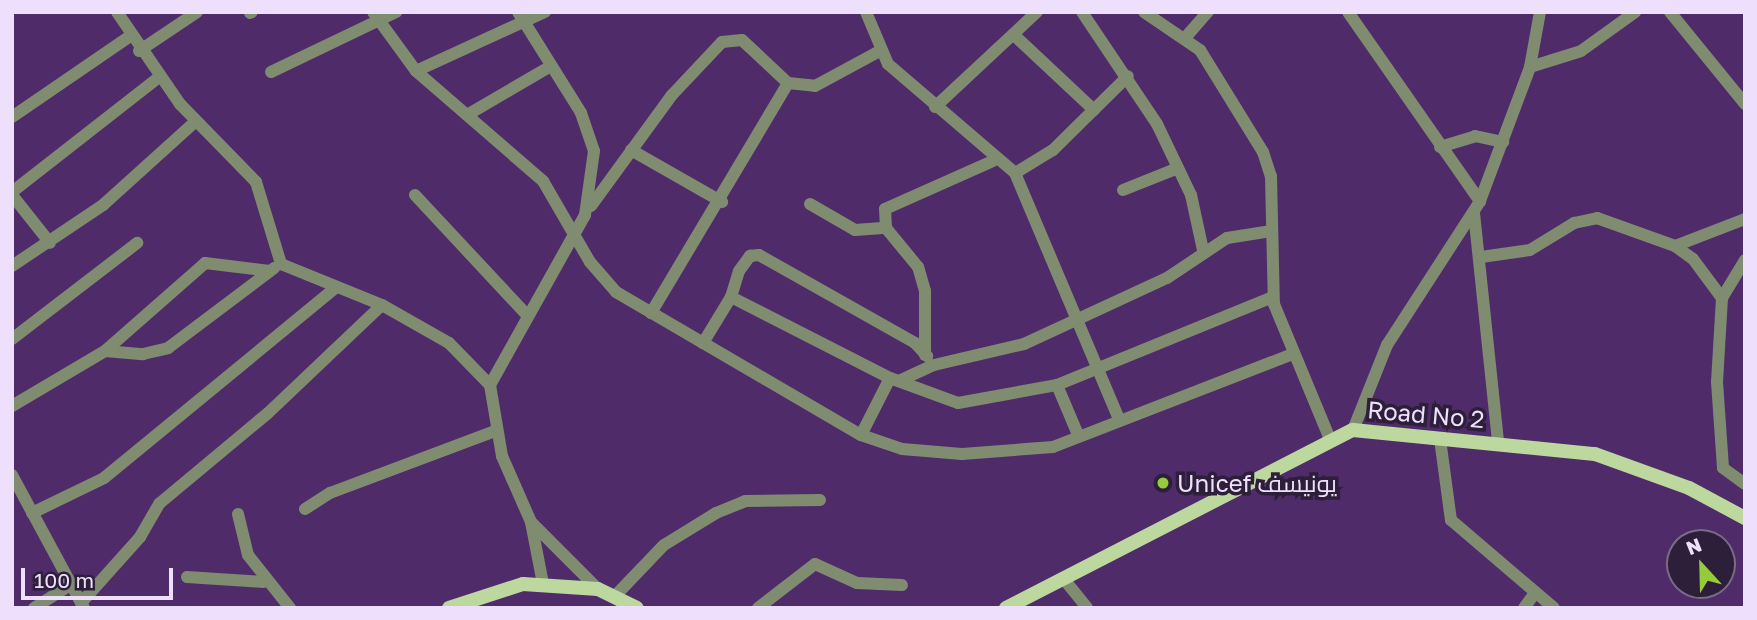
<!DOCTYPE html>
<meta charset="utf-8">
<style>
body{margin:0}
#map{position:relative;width:1757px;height:620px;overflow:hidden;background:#4f2c69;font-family:"Golos Text",Cairo,sans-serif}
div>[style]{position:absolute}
.minor>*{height:12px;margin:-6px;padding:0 6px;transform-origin:6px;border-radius:6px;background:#7f8c70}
.major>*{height:14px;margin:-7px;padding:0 7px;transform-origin:7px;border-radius:7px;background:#bdd89f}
.dots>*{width:19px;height:19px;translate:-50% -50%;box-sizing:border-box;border:4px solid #2d1e39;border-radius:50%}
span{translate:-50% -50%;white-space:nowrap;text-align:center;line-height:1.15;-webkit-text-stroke:7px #2d1e39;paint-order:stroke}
.street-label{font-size:24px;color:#eedffc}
.poi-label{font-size:24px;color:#eedffc}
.left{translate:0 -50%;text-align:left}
.frame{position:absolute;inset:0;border:14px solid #eedffc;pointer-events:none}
.north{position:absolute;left:1666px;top:529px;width:70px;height:70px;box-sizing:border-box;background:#2d1e39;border:2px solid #7a6b87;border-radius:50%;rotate:338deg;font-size:19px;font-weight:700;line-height:28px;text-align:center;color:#eedffc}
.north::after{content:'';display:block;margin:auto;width:24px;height:32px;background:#95cc3b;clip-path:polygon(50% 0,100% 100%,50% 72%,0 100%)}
.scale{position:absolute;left:21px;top:568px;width:152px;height:32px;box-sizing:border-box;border:4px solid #eedffc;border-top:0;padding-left:9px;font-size:21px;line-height:24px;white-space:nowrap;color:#eedffc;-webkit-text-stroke:5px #2d1e39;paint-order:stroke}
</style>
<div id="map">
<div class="minor">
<div style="left:117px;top:12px;width:112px;rotate:55.6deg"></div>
<div style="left:180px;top:104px;width:109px;rotate:45.7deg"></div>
<div style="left:256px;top:182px;width:86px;rotate:73deg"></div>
<div style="left:373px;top:12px;width:73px;rotate:53.9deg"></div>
<div style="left:416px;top:71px;width:168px;rotate:40.9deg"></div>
<div style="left:543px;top:181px;width:94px;rotate:59.9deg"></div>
<div style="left:590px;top:262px;width:40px;rotate:49deg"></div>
<div style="left:616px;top:292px;width:284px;rotate:30.3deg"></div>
<div style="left:861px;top:435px;width:43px;rotate:18.9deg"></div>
<div style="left:902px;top:449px;width:60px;rotate:4.8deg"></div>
<div style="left:962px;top:454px;width:91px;rotate:-4.4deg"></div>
<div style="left:1053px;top:447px;width:254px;rotate:-21.2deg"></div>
<div style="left:518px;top:12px;width:119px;rotate:58deg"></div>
<div style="left:581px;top:113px;width:40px;rotate:71.1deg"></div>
<div style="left:594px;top:151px;width:65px;rotate:98deg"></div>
<div style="left:585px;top:215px;width:195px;rotate:119.2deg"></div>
<div style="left:490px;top:385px;width:72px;rotate:80.4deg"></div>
<div style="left:502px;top:456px;width:72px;rotate:66.3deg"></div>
<div style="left:531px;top:522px;width:63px;rotate:79deg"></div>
<div style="left:866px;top:12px;width:56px;rotate:67.1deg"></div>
<div style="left:888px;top:64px;width:167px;rotate:40.6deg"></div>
<div style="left:1015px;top:173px;width:267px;rotate:67.1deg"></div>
<div style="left:1082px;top:12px;width:135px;rotate:56.2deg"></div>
<div style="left:1157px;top:124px;width:79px;rotate:64.4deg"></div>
<div style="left:1191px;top:195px;width:56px;rotate:77.7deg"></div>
<div style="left:1144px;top:12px;width:68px;rotate:34.2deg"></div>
<div style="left:1200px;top:50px;width:120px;rotate:58.3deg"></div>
<div style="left:1263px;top:152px;width:25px;rotate:72deg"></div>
<div style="left:1271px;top:176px;width:128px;rotate:88.7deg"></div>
<div style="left:1274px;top:304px;width:146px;rotate:67.5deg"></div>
<div style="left:1348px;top:12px;width:231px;rotate:55.1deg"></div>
<div style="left:1670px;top:12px;width:119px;rotate:50.8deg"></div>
<div style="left:250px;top:13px;width:2px;rotate:-27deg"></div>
<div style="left:1015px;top:36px;width:108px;rotate:43.1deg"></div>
<div style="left:1185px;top:38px;width:35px;rotate:-49deg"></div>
<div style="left:139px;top:51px;width:70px;rotate:-33.9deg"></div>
<div style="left:1530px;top:67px;width:53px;rotate:-17.4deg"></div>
<div style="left:1581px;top:51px;width:67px;rotate:-35.8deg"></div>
<div style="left:416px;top:71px;width:142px;rotate:-24.6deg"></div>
<div style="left:271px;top:72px;width:139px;rotate:-25.6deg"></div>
<div style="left:935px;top:107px;width:139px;rotate:-43deg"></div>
<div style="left:467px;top:115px;width:97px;rotate:-30.3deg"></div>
<div style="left:12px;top:117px;width:142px;rotate:-34.4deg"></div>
<div style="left:1440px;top:147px;width:37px;rotate:-17deg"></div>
<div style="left:1475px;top:136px;width:29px;rotate:12deg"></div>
<div style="left:631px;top:150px;width:105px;rotate:29.7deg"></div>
<div style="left:1015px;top:173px;width:44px;rotate:-31.2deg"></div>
<div style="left:1053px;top:150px;width:105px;rotate:-44.6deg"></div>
<div style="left:1123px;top:190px;width:59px;rotate:-21.8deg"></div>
<div style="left:12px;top:192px;width:187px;rotate:-38deg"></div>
<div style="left:12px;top:195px;width:61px;rotate:51.6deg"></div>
<div style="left:415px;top:195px;width:164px;rotate:47deg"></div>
<div style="left:810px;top:204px;width:52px;rotate:30deg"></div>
<div style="left:855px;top:230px;width:31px;rotate:-4deg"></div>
<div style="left:591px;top:206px;width:137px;rotate:-53.9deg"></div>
<div style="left:672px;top:95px;width:73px;rotate:-46.7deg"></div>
<div style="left:722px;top:42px;width:20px;rotate:-6deg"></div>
<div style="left:742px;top:40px;width:63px;rotate:43.1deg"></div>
<div style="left:1474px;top:213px;width:231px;rotate:84deg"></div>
<div style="left:1675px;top:246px;width:75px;rotate:-21.1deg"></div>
<div style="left:1481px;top:257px;width:49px;rotate:-8.1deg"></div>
<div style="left:1530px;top:250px;width:52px;rotate:-31.5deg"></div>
<div style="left:1574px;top:223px;width:24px;rotate:-12deg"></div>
<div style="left:1597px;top:218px;width:83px;rotate:19.7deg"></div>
<div style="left:1675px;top:246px;width:22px;rotate:36deg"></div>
<div style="left:1693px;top:259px;width:49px;rotate:53.4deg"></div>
<div style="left:1745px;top:260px;width:44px;rotate:121.2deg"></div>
<div style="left:1722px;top:298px;width:84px;rotate:93.4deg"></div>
<div style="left:1717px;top:382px;width:86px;rotate:86deg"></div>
<div style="left:1723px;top:468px;width:27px;rotate:36deg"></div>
<div style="left:281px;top:264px;width:109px;rotate:22.1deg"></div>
<div style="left:382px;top:305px;width:77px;rotate:29.6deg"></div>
<div style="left:449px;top:343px;width:59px;rotate:45.7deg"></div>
<div style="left:12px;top:266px;width:110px;rotate:-33.8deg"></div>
<div style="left:103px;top:205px;width:124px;rotate:-42.1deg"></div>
<div style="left:731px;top:297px;width:27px;rotate:-73deg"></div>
<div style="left:739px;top:271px;width:19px;rotate:-54deg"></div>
<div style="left:750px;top:256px;width:9px;rotate:-6deg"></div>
<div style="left:759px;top:255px;width:179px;rotate:29.4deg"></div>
<div style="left:915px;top:343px;width:18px;rotate:47deg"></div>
<div style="left:651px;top:313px;width:268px;rotate:-59.2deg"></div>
<div style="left:788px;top:83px;width:27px;rotate:6deg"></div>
<div style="left:815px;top:86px;width:72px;rotate:-28.4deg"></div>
<div style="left:12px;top:339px;width:158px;rotate:-37.5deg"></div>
<div style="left:703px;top:343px;width:54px;rotate:-58.7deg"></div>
<div style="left:731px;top:297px;width:178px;rotate:27deg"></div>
<div style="left:890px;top:378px;width:72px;rotate:20.2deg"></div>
<div style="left:958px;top:403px;width:101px;rotate:-10.3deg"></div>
<div style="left:1057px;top:385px;width:233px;rotate:-22.2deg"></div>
<div style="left:105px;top:351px;width:38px;rotate:5deg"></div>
<div style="left:143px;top:354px;width:26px;rotate:-13deg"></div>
<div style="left:168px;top:348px;width:133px;rotate:-37deg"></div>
<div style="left:925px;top:355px;width:64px;rotate:-90deg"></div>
<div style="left:925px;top:291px;width:25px;rotate:-106deg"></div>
<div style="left:918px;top:267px;width:50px;rotate:-129.4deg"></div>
<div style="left:886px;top:228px;width:19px;rotate:-93deg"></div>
<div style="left:885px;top:209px;width:118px;rotate:-24deg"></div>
<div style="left:899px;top:381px;width:38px;rotate:-25deg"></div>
<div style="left:934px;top:365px;width:92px;rotate:-13.1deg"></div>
<div style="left:1024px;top:344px;width:157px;rotate:-24.8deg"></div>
<div style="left:1167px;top:278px;width:72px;rotate:-33.7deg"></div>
<div style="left:1227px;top:238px;width:45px;rotate:-9deg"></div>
<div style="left:1057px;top:385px;width:56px;rotate:67.1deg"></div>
<div style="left:12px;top:406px;width:108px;rotate:-30.6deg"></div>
<div style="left:105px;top:351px;width:133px;rotate:-41.3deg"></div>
<div style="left:205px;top:263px;width:65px;rotate:7deg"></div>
<div style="left:1353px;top:430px;width:92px;rotate:-68.2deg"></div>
<div style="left:1387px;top:345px;width:171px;rotate:-57.1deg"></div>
<div style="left:1480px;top:201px;width:143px;rotate:-69.5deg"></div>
<div style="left:1530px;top:67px;width:56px;rotate:-79.7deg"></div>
<div style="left:861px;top:435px;width:64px;rotate:-63deg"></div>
<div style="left:1440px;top:439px;width:82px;rotate:82.3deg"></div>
<div style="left:1451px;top:520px;width:135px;rotate:40.5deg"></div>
<div style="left:12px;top:475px;width:151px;rotate:61.6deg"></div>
<div style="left:305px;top:509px;width:30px;rotate:-33deg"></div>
<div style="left:330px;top:493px;width:176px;rotate:-20.6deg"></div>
<div style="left:32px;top:513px;width:80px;rotate:-25.9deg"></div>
<div style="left:104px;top:478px;width:299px;rotate:-39.4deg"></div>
<div style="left:238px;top:514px;width:42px;rotate:76.3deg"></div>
<div style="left:248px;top:555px;width:68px;rotate:51.6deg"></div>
<div style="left:531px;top:522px;width:95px;rotate:45deg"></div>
<div style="left:187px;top:577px;width:77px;rotate:3.7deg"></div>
<div style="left:1063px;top:578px;width:38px;rotate:51deg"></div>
<div style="left:616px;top:595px;width:69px;rotate:-46.2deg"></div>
<div style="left:664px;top:545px;width:61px;rotate:-31.6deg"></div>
<div style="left:716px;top:513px;width:31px;rotate:-22deg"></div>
<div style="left:745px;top:501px;width:75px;rotate:-0.8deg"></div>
<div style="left:81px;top:603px;width:89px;rotate:-48.2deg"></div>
<div style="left:140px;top:537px;width:39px;rotate:-60deg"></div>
<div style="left:160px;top:503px;width:139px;rotate:-39.8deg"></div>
<div style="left:267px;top:414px;width:158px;rotate:-43.5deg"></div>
<div style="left:34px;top:608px;width:43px;rotate:-32.6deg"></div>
<div style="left:758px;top:608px;width:72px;rotate:-37.7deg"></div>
<div style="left:815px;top:564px;width:46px;rotate:24.3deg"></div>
<div style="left:857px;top:583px;width:45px;rotate:2.5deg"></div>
<div style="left:1524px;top:608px;width:19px;rotate:-54deg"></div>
</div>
<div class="major">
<div style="left:449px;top:608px;width:78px;rotate:-18deg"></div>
<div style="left:523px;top:584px;width:75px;rotate:3.8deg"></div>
<div style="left:598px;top:589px;width:43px;rotate:26deg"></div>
<div style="left:1006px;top:608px;width:390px;rotate:-27.2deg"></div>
<div style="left:1353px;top:430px;width:243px;rotate:5.7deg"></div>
<div style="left:1595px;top:454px;width:100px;rotate:19.9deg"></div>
<div style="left:1689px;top:488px;width:64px;rotate:28.2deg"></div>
</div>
<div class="dots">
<div style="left:1163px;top:483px;background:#95cc3b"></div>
</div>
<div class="street-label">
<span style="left:1426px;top:414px;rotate:5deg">Road No 2</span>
</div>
<div class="poi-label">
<span class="left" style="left:1177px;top:483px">Unicef يونيسف</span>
</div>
<div class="frame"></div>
<div class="north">N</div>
<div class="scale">100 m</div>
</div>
